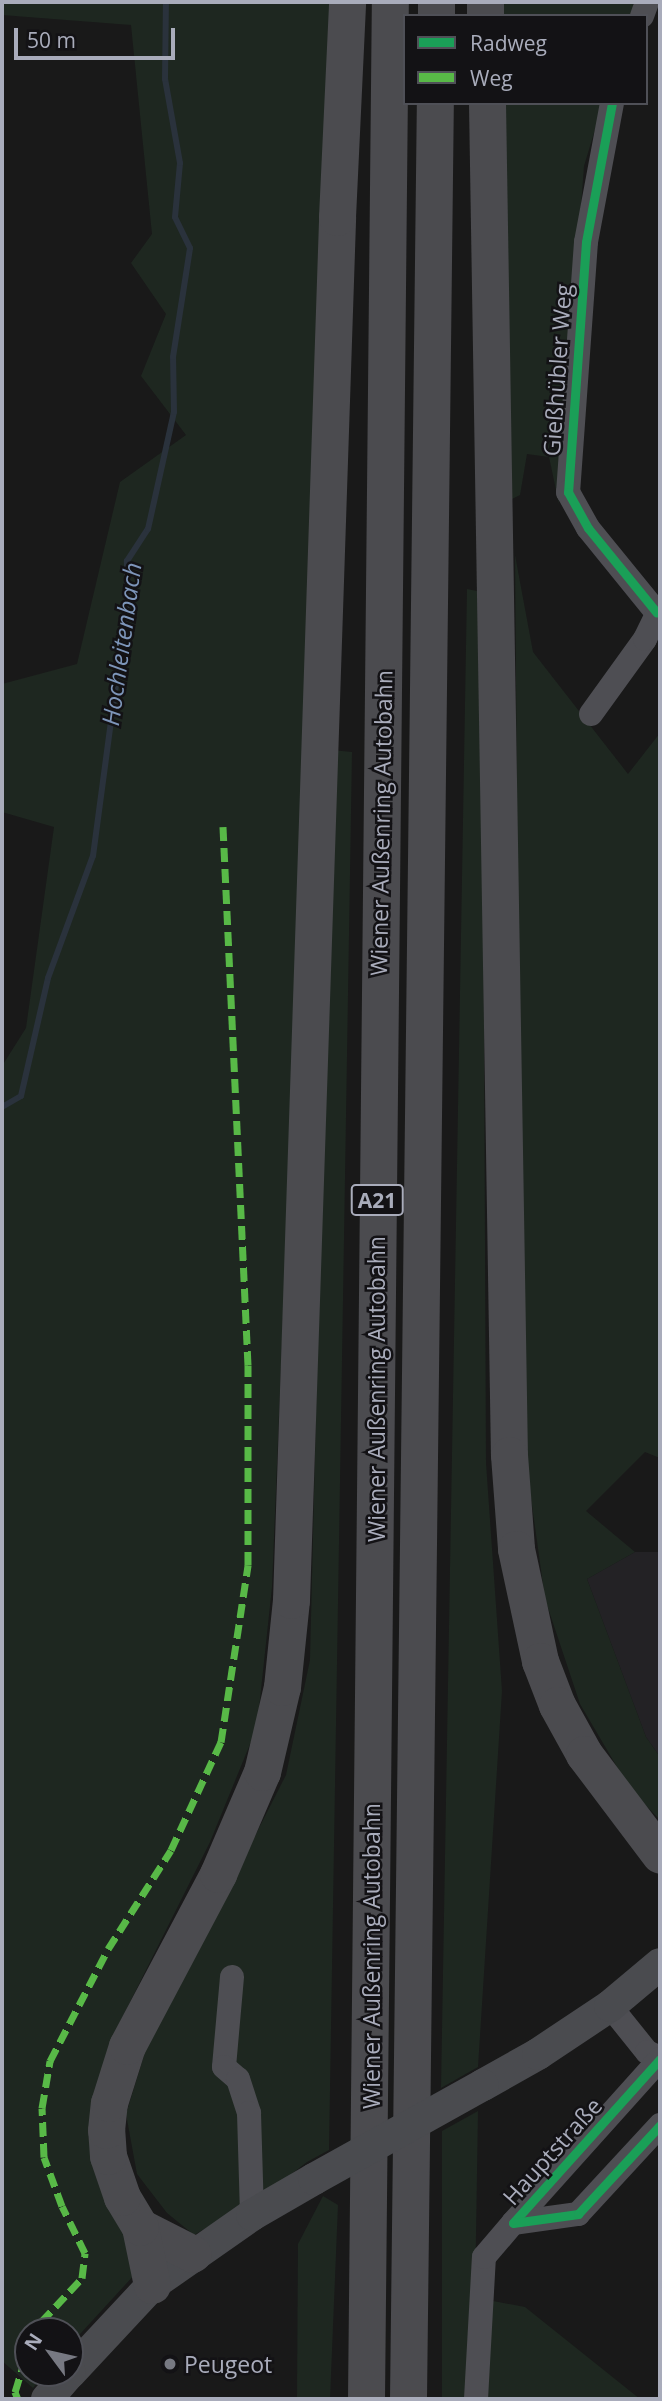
<!DOCTYPE html>
<meta charset="utf-8">
<style>
body{margin:0}
#map{position:relative;width:662px;height:2401px;overflow:hidden;background:#191919;font-family:"Open Sans",sans-serif}
div>[style]{position:absolute}
.built>*{inset:0;background:#232225}
.green>*{inset:0;background:#1e2720;transform-origin:0 0}
.stream>*{height:6px;margin:-3px;padding:0 3px;transform-origin:3px;border-radius:3px;background:#2a323c}
.minor>*{height:24px;margin:-12px;padding:0 12px;transform-origin:12px;border-radius:12px;background:#4e4e53}
.major>*{height:32px;margin:-16px;padding:0 16px;transform-origin:16px;border-radius:16px;background:#4a4b4f}
.highway>*{height:37px;margin:-18.5px;padding:0 18.5px;transform-origin:18.5px;border-radius:18.5px;background:#4b4b4f}
.major-bridge>*{height:32px;margin:-16px;padding:0 16px;transform-origin:16px;border-radius:16px;background:#4a4b4f}
.quiet>*{height:7px;margin-top:-3.5px;transform-origin:0;background:repeating-linear-gradient(90deg,#58b947 0 14px,transparent 0 21px)}
.cycleway>*{height:9px;margin:-4.5px;padding:0 4.5px;transform-origin:4.5px;border-radius:4.5px;background:#1a9f57}
.dots>*{width:19px;height:19px;translate:-50% -50%;box-sizing:border-box;border:4px solid #131215;border-radius:50%}
span{translate:-50% -50%;white-space:nowrap;text-align:center;line-height:1.15;-webkit-text-stroke:5px #131215;paint-order:stroke}
.shield-label span{padding:2px 5px;background:#131215;border:2px solid;border-radius:5px;-webkit-text-stroke-width:0}
.shield-label{font-size:21px;color:#a9acbb;font-weight:700}
.street-label{font-size:23px;color:#a9acbb}
.poi-label{font-size:23px;color:#a9acbb}
.left{translate:0 -50%;text-align:left}
.water-label{font-size:24px;color:#7d95b9;font-style:italic}
.frame{position:absolute;inset:0;border:4px solid #a9acbb;pointer-events:none}
.legend{position:absolute;left:403px;top:14px;width:245px;height:91px;box-sizing:border-box;background:#131215;border:2px solid #4f5057;margin:0;padding:9px 12px;list-style:none;font-size:21px;color:#a9acbb}
.legend li{display:flex;align-items:center;gap:14px;height:35px}
.legend b{width:35px;border:2px solid #4f5057}
.north{position:absolute;left:14px;top:2317px;width:70px;height:70px;box-sizing:border-box;background:#131215;border:2px solid #4f5057;border-radius:50%;rotate:303deg;font-size:19px;font-weight:700;line-height:28px;text-align:center;color:#a9acbb}
.north::after{content:'';display:block;margin:auto;width:24px;height:32px;background:#777982;clip-path:polygon(50% 0,100% 100%,50% 72%,0 100%)}
.scale{position:absolute;left:14px;top:28px;width:161px;height:32px;box-sizing:border-box;border:4px solid #a9acbb;border-top:0;padding-left:9px;font-size:21px;line-height:24px;white-space:nowrap;color:#a9acbb;-webkit-text-stroke:5px #131215;paint-order:stroke}
</style>
<div id="map">
<div class="built">
<div style="clip-path:polygon(635px 1552px,660px 1552px,660px 1757px,646px 1737px,587px 1579px)"></div>
</div>
<div class="green">
<div style="clip-path:polygon(2px 2px,331px 2px,303px 826px,272px 1587px,257px 1727px,210px 1842px,117px 2028px,125px 2227px,136px 2273px,70px 2345px,70px 2331px,28px 2331px,28px 2373px,46px 2373px,33px 2388px,2px 2361px,2px 1066px,26px 1028px,54px 827px,2px 812px,2px 684px,77px 664px,120px 482px,186px 435px,141px 376px,166px 314px,131px 263px,152px 234px,131px 25px,2px 15px)"></div>
<div style="left:497px;top:2px;width:136px;height:14px"></div>
<div style="clip-path:polygon(499px 103px,603px 103px,584px 166px,559px 504px,549px 457px,527px 454px,520px 495px,508px 501px)"></div>
<div style="clip-path:polygon(515px 555px,533px 652px,628px 774px,660px 733px,660px 1458px,645px 1452px,586px 1511px,635px 1552px,587px 1579px,646px 1737px,660px 1757px,660px 1820px,630px 1789px,580px 1704px,545px 1599px,522px 1433px)"></div>
<div style="clip-path:polygon(467px 589px,482px 592px,486px 1463px,502px 1691px,478px 2067px,441px 2088px)"></div>
<div style="clip-path:polygon(332px 750px,352px 752px,329px 2150px,307px 2162px,268px 2192px,194px 2235px,167px 2213px,137px 2174px,126px 2114px,146px 2049px,286px 1775px,310px 1660px)"></div>
<div style="clip-path:polygon(478px 2111px,475px 2297px,468px 2399px,442px 2399px,442px 2131px)"></div>
<div style="clip-path:polygon(323px 2196px,338px 2205px,330px 2399px,297px 2399px,298px 2244px)"></div>
<div style="clip-path:polygon(493px 2301px,525px 2307px,640px 2399px,486px 2399px)"></div>
</div>
<div class="stream">
<div style="left:2px;top:1107px;width:22px;rotate:-30deg"></div>
<div style="left:21px;top:1096px;width:121px;rotate:-77.1deg"></div>
<div style="left:48px;top:978px;width:130px;rotate:-69.8deg"></div>
<div style="left:93px;top:856px;width:263px;rotate:-82.4deg"></div>
<div style="left:128px;top:595px;width:34px;rotate:-92deg"></div>
<div style="left:127px;top:561px;width:38px;rotate:-57deg"></div>
<div style="left:148px;top:529px;width:120px;rotate:-77.5deg"></div>
<div style="left:174px;top:412px;width:55px;rotate:-91deg"></div>
<div style="left:173px;top:357px;width:110px;rotate:-81.1deg"></div>
<div style="left:190px;top:248px;width:34px;rotate:-116deg"></div>
<div style="left:175px;top:217px;width:54px;rotate:-84.7deg"></div>
<div style="left:180px;top:163px;width:85px;rotate:-100.1deg"></div>
<div style="left:165px;top:79px;width:77px;rotate:-89.3deg"></div>
</div>
<div class="minor">
<div style="left:642px;top:16px;width:15px;rotate:-70deg"></div>
<div style="left:612px;top:103px;width:141px;rotate:100.6deg"></div>
<div style="left:586px;top:242px;width:251px;rotate:94.1deg"></div>
<div style="left:568px;top:492px;width:41px;rotate:60.9deg"></div>
<div style="left:588px;top:528px;width:109px;rotate:50.9deg"></div>
<div style="left:591px;top:714px;width:92px;rotate:-54.2deg"></div>
<div style="left:645px;top:639px;width:34px;rotate:-64deg"></div>
<div style="left:232px;top:1977px;width:90px;rotate:95.1deg"></div>
<div style="left:224px;top:2067px;width:18px;rotate:41deg"></div>
<div style="left:238px;top:2079px;width:36px;rotate:72deg"></div>
<div style="left:249px;top:2113px;width:102px;rotate:88.3deg"></div>
<div style="left:610px;top:2006px;width:59px;rotate:51.2deg"></div>
<div style="left:647px;top:2052px;width:14px;rotate:25deg"></div>
<div style="left:660px;top:2059px;width:220px;rotate:131.9deg"></div>
<div style="left:513px;top:2223px;width:66px;rotate:-7.9deg"></div>
<div style="left:578px;top:2214px;width:121px;rotate:-47.3deg"></div>
<div style="left:476px;top:2399px;width:142px;rotate:-86.8deg"></div>
<div style="left:484px;top:2257px;width:45px;rotate:-49.5deg"></div>
</div>
<div class="major">
<div style="left:483px;top:2085px;width:63px;rotate:-29.4deg"></div>
<div style="left:538px;top:2054px;width:87px;rotate:-33.7deg"></div>
<div style="left:610px;top:2006px;width:65px;rotate:-40deg"></div>
<div style="left:70px;top:2373px;width:120px;rotate:-47deg"></div>
<div style="left:152px;top:2285px;width:122px;rotate:-35deg"></div>
<div style="left:252px;top:2215px;width:72px;rotate:-30.1deg"></div>
<div style="left:47px;top:2399px;width:35px;rotate:-49deg"></div>
</div>
<div class="highway">
<div style="left:485px;top:2px;width:14px;rotate:90deg"></div>
<div style="left:436px;top:16px;width:14px;rotate:-90deg"></div>
<div style="left:487px;top:103px;width:1352px;rotate:89.07deg"></div>
<div style="left:509px;top:1455px;width:94px;rotate:85.7deg"></div>
<div style="left:516px;top:1549px;width:115px;rotate:77.9deg"></div>
<div style="left:540px;top:1661px;width:47px;rotate:68.9deg"></div>
<div style="left:557px;top:1705px;width:56px;rotate:61.1deg"></div>
<div style="left:584px;top:1754px;width:126px;rotate:53deg"></div>
<div style="left:140px;top:2227px;width:59px;rotate:27deg"></div>
<div style="left:152px;top:2285px;width:59px;rotate:-101.7deg"></div>
<div style="left:140px;top:2227px;width:35px;rotate:-121deg"></div>
<div style="left:122px;top:2197px;width:43px;rotate:-108.9deg"></div>
<div style="left:108px;top:2156px;width:26px;rotate:-94deg"></div>
<div style="left:106px;top:2130px;width:27px;rotate:-84deg"></div>
<div style="left:109px;top:2103px;width:60px;rotate:-72.5deg"></div>
<div style="left:127px;top:2046px;width:195px;rotate:-62.1deg"></div>
<div style="left:218px;top:1874px;width:111px;rotate:-66.7deg"></div>
<div style="left:262px;top:1772px;width:87px;rotate:-76.8deg"></div>
<div style="left:282px;top:1687px;width:87px;rotate:-84.1deg"></div>
<div style="left:291px;top:1600px;width:1384px;rotate:-88.09deg"></div>
<div style="left:337px;top:217px;width:215px;rotate:-87.3deg"></div>
<div style="left:366px;top:2399px;width:2397px;rotate:-89.43deg"></div>
<div style="left:408px;top:2399px;width:2296px;rotate:-89.33deg"></div>
</div>
<div class="major-bridge">
<div style="left:314px;top:2179px;width:193px;rotate:-29.1deg"></div>
</div>
<div class="quiet">
<div style="left:36px;top:2331px;width:10px;rotate:-61deg"></div>
<div style="left:41px;top:2322px;width:60px;rotate:-47deg"></div>
<div style="left:82px;top:2278px;width:25px;rotate:-83deg"></div>
<div style="left:85px;top:2253px;width:52px;rotate:-116.1deg"></div>
<div style="left:62px;top:2206px;width:52px;rotate:-110.2deg"></div>
<div style="left:44px;top:2157px;width:49px;rotate:-92.3deg"></div>
<div style="left:42px;top:2108px;width:48px;rotate:-80.3deg"></div>
<div style="left:50px;top:2061px;width:126px;rotate:-62.6deg"></div>
<div style="left:108px;top:1949px;width:117px;rotate:-57.5deg"></div>
<div style="left:171px;top:1850px;width:119px;rotate:-65.2deg"></div>
<div style="left:221px;top:1742px;width:179px;rotate:-81.3deg"></div>
<div style="left:248px;top:1565px;width:200px;rotate:-90deg"></div>
<div style="left:248px;top:1365px;width:539px;rotate:-92.66deg"></div>
<div style="left:18px;top:2399px;width:8px;rotate:-113deg"></div>
<div style="left:15px;top:2392px;width:44px;rotate:-72.8deg"></div>
</div>
<div class="cycleway">
<div style="left:612px;top:103px;width:141px;rotate:100.6deg"></div>
<div style="left:586px;top:242px;width:251px;rotate:94.1deg"></div>
<div style="left:568px;top:492px;width:41px;rotate:60.9deg"></div>
<div style="left:588px;top:528px;width:109px;rotate:50.9deg"></div>
<div style="left:660px;top:2059px;width:220px;rotate:131.9deg"></div>
<div style="left:513px;top:2223px;width:66px;rotate:-7.9deg"></div>
<div style="left:578px;top:2214px;width:121px;rotate:-47.3deg"></div>
</div>
<div class="dots">
<div style="left:170px;top:2364px;background:#777982"></div>
</div>
<div class="shield-label">
<span style="left:377px;top:1200px">A21</span>
</div>
<div class="street-label">
<span style="left:557px;top:370px;rotate:-86deg">Gießhübler Weg</span>
<span style="left:381px;top:823px;rotate:-89deg">Wiener Außenring Autobahn</span>
<span style="left:376px;top:1389px;rotate:-90deg">Wiener Außenring Autobahn</span>
<span style="left:371px;top:1956px;rotate:-90deg">Wiener Außenring Autobahn</span>
<span style="left:552px;top:2151px;rotate:-48deg">Hauptstraße</span>
</div>
<div class="poi-label">
<span class="left" style="left:184px;top:2364px">Peugeot</span>
</div>
<div class="water-label">
<span style="left:121px;top:644px;rotate:-82deg">Hochleitenbach</span>
</div>
<div class="frame"></div>
<ul class="legend">
<li><b style="height:9px;background:#1a9f57"></b>Radweg</li>
<li><b style="height:9px;background:#58b947"></b>Weg</li>
</ul>
<div class="north">N</div>
<div class="scale">50 m</div>
</div>
